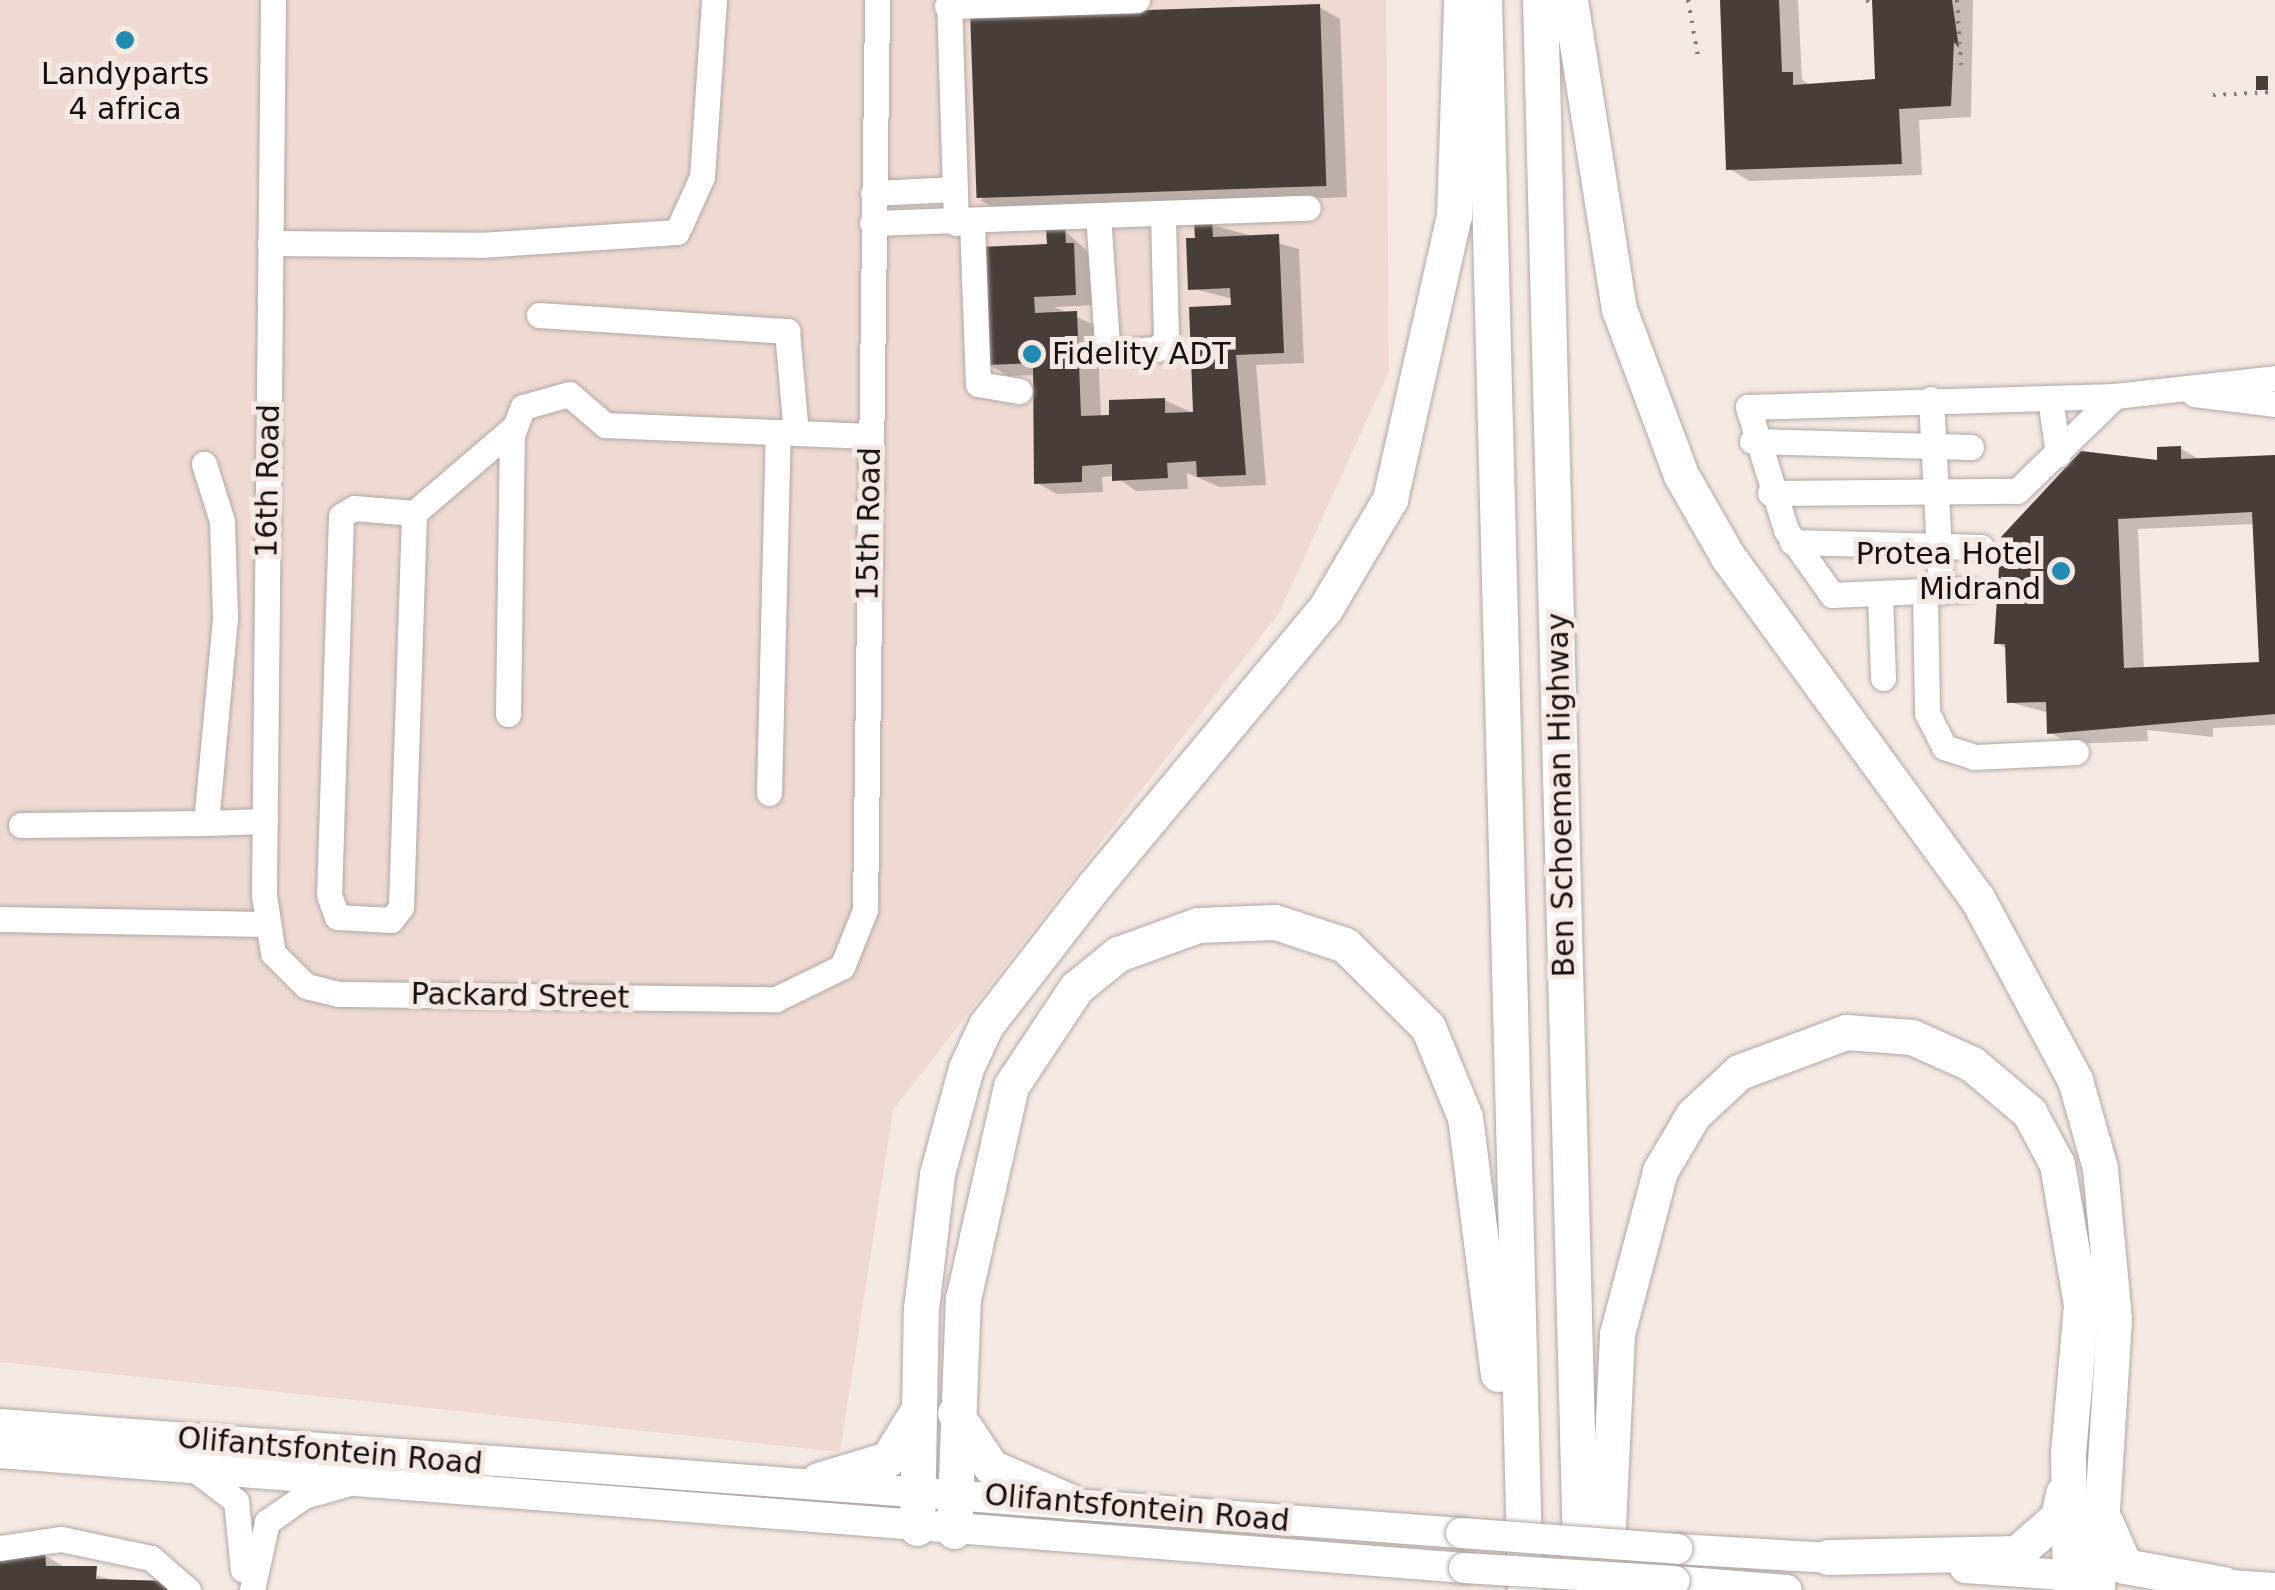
<!DOCTYPE html>
<style>
body{margin:0}
#map{position:relative;width:2275px;height:1590px;overflow:hidden;background:#f5e9e4;font-family:"DejaVu Sans",sans-serif}
div>[style]{position:absolute}
.built>*{inset:0;background:#eedad2}
.shadow>*{inset:0;background:#0003}
.building>*{inset:0;background:#473e3a;transform-origin:0 0}
.path>*{height:4px;margin-top:-2px;transform-origin:0;background:repeating-linear-gradient(90deg,#817976 0 2.5px,transparent 0 10.5px)}
.roads{filter:drop-shadow(0 0 2px #b2a7a2) drop-shadow(0 0 2px #b2a7a2)}
.minor>*{height:25px;margin:-12.5px;padding:0 12.5px;transform-origin:12.5px;border-radius:12.5px;background:#fff}
.major>*{height:30px;margin:-15px;padding:0 15px;transform-origin:15px;border-radius:15px;background:#fff}
.highway>*{height:35px;margin:-17.5px;padding:0 17.5px;transform-origin:17.5px;border-radius:17.5px;background:#fff}
.bridges{filter:drop-shadow(0 0 2px #b2a7a2) drop-shadow(0 0 2px #b2a7a2)}
.major-bridge>*{height:30px;margin:-15px;padding:0 15px;transform-origin:15px;border-radius:15px;background:#fff}
.dots>*{width:28px;height:28px;translate:-50% -50%;box-sizing:border-box;border:5px solid #f5e9e4;border-radius:50%}
span{translate:-50% -50%;white-space:nowrap;text-align:center;line-height:1.15;-webkit-text-stroke:10px #f5e9e4;paint-order:stroke}
.poi-label{font-size:30px;color:#14100e}
.left{translate:0 -50%;text-align:left}
.right{translate:-100% -50%;text-align:right}
.street-label{font-size:30px;color:#14100e}
</style>
<div id="map">
<div class="built">
<div style="clip-path:polygon(0 0,1386px 0,1389px 371px,1279px 613px,893px 1110px,840px 1452px,0 1362px)"></div>
</div>
<div class="shadow">
<div style="clip-path:polygon(1724px 0,1798px 0,1802px 80px,1812px 86px,1878px 81px,1875px 0,1973px 0,1971px 117px,1919px 120px,1922px 175px,1749px 181px,1728px 168px)"></div>
<div style="clip-path:polygon(1319px 7px,1340px 19px,1347px 197px,1001px 212px,980px 200px)"></div>
<div style="clip-path:polygon(1212px 225px,1299px 249px,1304px 363px,1256px 365px,1266px 485px,1220px 487px,1187px 473px,1188px 489px,1136px 491px,1115px 476px,1102px 477px,1103px 492px,1057px 494px,1036px 482px,1036px 375px,1008px 376px,988px 364px,1049px 247px,1064px 230px,1095px 258px,1096px 305px,1054px 307px,1097px 326px,1101px 418px,1164px 400px,1196px 414px,1234px 307px,1233px 299px,1191px 288px)"></div>
<div style="clip-path:polygon(evenodd,2180px 448px,2202px 461px,2275px 458px,2275px 725px,2213px 728px,2213px 737px,2147px 730px,2148px 741px,2070px 744px,2049px 732px,2049px 713px,2009px 702px,2007px 649px,1997px 643px,2082px 454px,2160px 463px,2180px 448px,2255px 524px,2261px 664px,2144px 669px,2138px 529px,2255px 524px)"></div>
<div style="clip-path:polygon(44px 1555px,65px 1567px,117px 1581px,0 1590px,0 1564px)"></div>
</div>
<div class="building">
<div style="clip-path:polygon(1720px 0,1779px 0,1782px 72px,1793px 72px,1793px 85px,1875px 79px,1872px 0,1952px 0,1959px 48px,1954px 42px,1951px 106px,1899px 109px,1902px 164px,1726px 170px)"></div>
<div style="left:1320px;top:4px;width:182px;height:350px;rotate:88deg"></div>
<div style="left:2256px;top:76px;width:12px;height:14px"></div>
<div style="clip-path:polygon(1212px 222px,1213px 237px,1279px 234px,1284px 353px,1236px 355px,1246px 475px,1197px 477px,1196px 461px,1167px 463px,1168px 478px,1112px 481px,1112px 464px,1082px 466px,1082px 482px,1034px 484px,1033px 363px,985px 365px,980px 247px,1047px 244px,1046px 229px,1065px 228px,1066px 243px,1074px 243px,1076px 295px,1034px 297px,1035px 313px,1077px 311px,1081px 416px,1109px 415px,1109px 400px,1165px 398px,1165px 413px,1193px 412px,1189px 307px,1231px 305px,1230px 288px,1188px 290px,1186px 238px,1195px 238px,1194px 223px)"></div>
<div style="clip-path:polygon(evenodd,2181px 446px,2181px 459px,2275px 455px,2275px 714px,2047px 734px,2046px 702px,2007px 703px,2005px 644px,1994px 644px,2001px 537px,2081px 451px,2157px 460px,2157px 447px,2181px 446px,2252px 512px,2259px 662px,2124px 668px,2118px 519px,2252px 512px)"></div>
<div style="clip-path:polygon(45px 1552px,46px 1566px,97px 1566px,96px 1579px,170px 1581px,169px 1590px,0 1590px,0 1558px)"></div>
</div>
<div class="path">
<div style="left:1688px;top:0;width:58px;rotate:80deg"></div>
<div style="left:1867px;top:0;width:8px;rotate:50deg"></div>
<div style="left:1957px;top:0;width:65px;rotate:86.5deg"></div>
<div style="left:2213px;top:95px;width:62px;rotate:-2.8deg"></div>
</div>
<div class="roads">
<div class="minor">
<div style="left:273px;top:0;width:895px;rotate:90.58deg"></div>
<div style="left:264px;top:895px;width:59px;rotate:81.2deg"></div>
<div style="left:273px;top:953px;width:47px;rotate:45deg"></div>
<div style="left:306px;top:986px;width:33px;rotate:14deg"></div>
<div style="left:338px;top:994px;width:438px;rotate:0.7deg"></div>
<div style="left:776px;top:999px;width:73px;rotate:-25.9deg"></div>
<div style="left:842px;top:967px;width:61px;rotate:-68deg"></div>
<div style="left:865px;top:910px;width:910px;rotate:-89.24deg"></div>
<div style="left:949px;top:0;width:223px;rotate:88.2deg"></div>
<div style="left:947px;top:6px;width:190px;rotate:-1.8deg"></div>
<div style="left:873px;top:193px;width:81px;rotate:-2.8deg"></div>
<div style="left:1098px;top:215px;width:128px;rotate:86deg"></div>
<div style="left:1107px;top:343px;width:13px;rotate:42deg"></div>
<div style="left:1117px;top:352px;width:40px;rotate:-4.3deg"></div>
<div style="left:1157px;top:349px;width:13px;rotate:-48deg"></div>
<div style="left:1166px;top:339px;width:126px;rotate:-91.4deg"></div>
<div style="left:972px;top:222px;width:162px;rotate:87.9deg"></div>
<div style="left:978px;top:384px;width:42px;rotate:9.7deg"></div>
<div style="left:872px;top:223px;width:436px;rotate:-2deg"></div>
<div style="left:270px;top:243px;width:210px;rotate:0.5deg"></div>
<div style="left:480px;top:245px;width:197px;rotate:-3.8deg"></div>
<div style="left:677px;top:232px;width:60px;rotate:-65.6deg"></div>
<div style="left:702px;top:177px;width:177px;rotate:-86.1deg"></div>
<div style="left:539px;top:315px;width:249px;rotate:3.7deg"></div>
<div style="left:787px;top:331px;width:102px;rotate:85deg"></div>
<div style="left:2194px;top:394px;width:82px;rotate:7deg"></div>
<div style="left:2050px;top:398px;width:57px;rotate:81.9deg"></div>
<div style="left:1931px;top:399px;width:193px;rotate:87deg"></div>
<div style="left:1752px;top:441px;width:219px;rotate:1.6deg"></div>
<div style="left:1770px;top:493px;width:247px;rotate:-0.5deg"></div>
<div style="left:2017px;top:491px;width:136px;rotate:-44.1deg"></div>
<div style="left:414px;top:513px;width:60px;rotate:-175.2deg"></div>
<div style="left:354px;top:508px;width:15px;rotate:148deg"></div>
<div style="left:341px;top:516px;width:379px;rotate:91.8deg"></div>
<div style="left:329px;top:895px;width:23px;rotate:70deg"></div>
<div style="left:337px;top:917px;width:54px;rotate:3.2deg"></div>
<div style="left:391px;top:920px;width:16px;rotate:-52deg"></div>
<div style="left:401px;top:907px;width:394px;rotate:-88.1deg"></div>
<div style="left:414px;top:513px;width:130px;rotate:-40.6deg"></div>
<div style="left:1792px;top:542px;width:189px;rotate:1.5deg"></div>
<div style="left:1968px;top:589px;width:136px;rotate:177.5deg"></div>
<div style="left:1832px;top:595px;width:80px;rotate:-125.3deg"></div>
<div style="left:1786px;top:530px;width:129px;rotate:-107.2deg"></div>
<div style="left:1748px;top:407px;width:367px;rotate:-1.7deg"></div>
<div style="left:2115px;top:396px;width:161px;rotate:-6.4deg"></div>
<div style="left:1925px;top:594px;width:119px;rotate:89deg"></div>
<div style="left:1927px;top:713px;width:38px;rotate:63deg"></div>
<div style="left:1944px;top:747px;width:32px;rotate:18deg"></div>
<div style="left:1974px;top:757px;width:102px;rotate:-2.8deg"></div>
<div style="left:1880px;top:596px;width:82px;rotate:87.9deg"></div>
<div style="left:508px;top:714px;width:279px;rotate:-89.2deg"></div>
<div style="left:512px;top:435px;width:30px;rotate:-69deg"></div>
<div style="left:523px;top:407px;width:48px;rotate:-15.8deg"></div>
<div style="left:569px;top:394px;width:48px;rotate:40.7deg"></div>
<div style="left:605px;top:425px;width:265px;rotate:2.4deg"></div>
<div style="left:769px;top:793px;width:361px;rotate:-88.6deg"></div>
<div style="left:206px;top:823px;width:59px;rotate:-1.9deg"></div>
<div style="left:21px;top:825px;width:185px;rotate:-0.6deg"></div>
<div style="left:206px;top:823px;width:207px;rotate:-84.7deg"></div>
<div style="left:225px;top:617px;width:96px;rotate:-91.8deg"></div>
<div style="left:222px;top:521px;width:60px;rotate:-107.5deg"></div>
<div style="left:0;top:919px;width:265px;rotate:1.1deg"></div>
<div style="left:193px;top:1468px;width:54px;rotate:37.5deg"></div>
<div style="left:236px;top:1501px;width:69px;rotate:84.2deg"></div>
<div style="left:0;top:1548px;width:62px;rotate:-8.4deg"></div>
<div style="left:61px;top:1539px;width:92px;rotate:11.9deg"></div>
<div style="left:151px;top:1558px;width:49px;rotate:40.9deg"></div>
<div style="left:252px;top:1590px;width:70px;rotate:-77.6deg"></div>
<div style="left:267px;top:1522px;width:45px;rotate:-35.1deg"></div>
<div style="left:304px;top:1496px;width:44px;rotate:-15.9deg"></div>
</div>
<div class="major">
<div style="left:0;top:1424px;width:1465px;rotate:4.27deg"></div>
<div style="left:0;top:1453px;width:1469px;rotate:4.49deg"></div>
<div style="left:1677px;top:1549px;width:172px;rotate:3.3deg"></div>
<div style="left:1965px;top:1568px;width:128px;rotate:4deg"></div>
<div style="left:1675px;top:1581px;width:112px;rotate:4.6deg"></div>
<div style="left:2199px;top:1583px;width:76px;rotate:3.8deg"></div>
</div>
<div class="highway">
<div style="left:1484px;top:0;width:1591px;rotate:88.52deg"></div>
<div style="left:1540px;top:0;width:1591px;rotate:88.52deg"></div>
<div style="left:1570px;top:0;width:313px;rotate:81deg"></div>
<div style="left:1619px;top:309px;width:177px;rotate:69.5deg"></div>
<div style="left:1681px;top:475px;width:95px;rotate:60.2deg"></div>
<div style="left:1728px;top:557px;width:422px;rotate:53.9deg"></div>
<div style="left:1977px;top:898px;width:207px;rotate:61.7deg"></div>
<div style="left:2075px;top:1080px;width:91px;rotate:74.1deg"></div>
<div style="left:2100px;top:1168px;width:152px;rotate:84.7deg"></div>
<div style="left:2114px;top:1319px;width:272px;rotate:93.6deg"></div>
<div style="left:955px;top:1413px;width:65px;rotate:56.3deg"></div>
<div style="left:991px;top:1467px;width:87px;rotate:23.6deg"></div>
<div style="left:818px;top:1480px;width:73px;rotate:-16.7deg"></div>
<div style="left:888px;top:1459px;width:55px;rotate:-58.3deg"></div>
<div style="left:2106px;top:1523px;width:47px;rotate:66.2deg"></div>
<div style="left:2125px;top:1566px;width:100px;rotate:10.4deg"></div>
<div style="left:917px;top:1528px;width:219px;rotate:-89deg"></div>
<div style="left:921px;top:1309px;width:136px;rotate:-83.2deg"></div>
<div style="left:937px;top:1174px;width:110px;rotate:-74.7deg"></div>
<div style="left:966px;top:1068px;width:47px;rotate:-65.1deg"></div>
<div style="left:986px;top:1025px;width:176px;rotate:-52.2deg"></div>
<div style="left:1094px;top:886px;width:361px;rotate:-50.2deg"></div>
<div style="left:1325px;top:609px;width:128px;rotate:-59.4deg"></div>
<div style="left:1390px;top:499px;width:290px;rotate:-77.3deg"></div>
<div style="left:1454px;top:216px;width:216px;rotate:-88.1deg"></div>
<div style="left:954px;top:1531px;width:232px;rotate:-87.8deg"></div>
<div style="left:963px;top:1299px;width:218px;rotate:-77.3deg"></div>
<div style="left:1011px;top:1086px;width:118px;rotate:-56.4deg"></div>
<div style="left:1076px;top:988px;width:54px;rotate:-39deg"></div>
<div style="left:1118px;top:954px;width:85px;rotate:-19.9deg"></div>
<div style="left:1198px;top:925px;width:77px;rotate:-2.2deg"></div>
<div style="left:1275px;top:922px;width:74px;rotate:18.2deg"></div>
<div style="left:1345px;top:945px;width:117px;rotate:44.7deg"></div>
<div style="left:1428px;top:1027px;width:97px;rotate:67.7deg"></div>
<div style="left:1465px;top:1117px;width:259px;rotate:82.7deg"></div>
<div style="left:1828px;top:1557px;width:189px;rotate:-1.2deg"></div>
<div style="left:2017px;top:1553px;width:55px;rotate:-41.3deg"></div>
<div style="left:2058px;top:1517px;width:24px;rotate:-78deg"></div>
<div style="left:1605px;top:1590px;width:256px;rotate:-87.3deg"></div>
<div style="left:1617px;top:1334px;width:169px;rotate:-75.2deg"></div>
<div style="left:1660px;top:1171px;width:65px;rotate:-59.5deg"></div>
<div style="left:1693px;top:1115px;width:63px;rotate:-43.1deg"></div>
<div style="left:1739px;top:1072px;width:114px;rotate:-20.5deg"></div>
<div style="left:1846px;top:1032px;width:66px;rotate:4.3deg"></div>
<div style="left:1912px;top:1037px;width:66px;rotate:24.2deg"></div>
<div style="left:1972px;top:1064px;width:75px;rotate:40.1deg"></div>
<div style="left:2029px;top:1112px;width:59px;rotate:61.7deg"></div>
<div style="left:2057px;top:1164px;width:143px;rotate:80.3deg"></div>
<div style="left:2081px;top:1305px;width:149px;rotate:95deg"></div>
<div style="left:2068px;top:1453px;width:137px;rotate:89.2deg"></div>
</div>
</div>
<div class="bridges">
<div class="major-bridge">
<div style="left:1461px;top:1533px;width:217px;rotate:4.2deg"></div>
<div style="left:1464px;top:1568px;width:211px;rotate:3.5deg"></div>
</div>
</div>
<div class="dots">
<div style="left:125px;top:40px;background:#238bb3"></div>
<div style="left:1032px;top:354px;background:#238bb3"></div>
<div style="left:2061px;top:571px;background:#238bb3"></div>
</div>
<div class="poi-label">
<span style="left:125px;top:91px">Landyparts<br>4 africa</span>
<span class="left" style="left:1052px;top:354px">Fidelity ADT</span>
<span class="right" style="left:2041px;top:571px">Protea Hotel<br>Midrand</span>
</div>
<div class="street-label">
<span style="left:268px;top:481px;rotate:-89deg">16th Road</span>
<span style="left:869px;top:524px;rotate:-89deg">15th Road</span>
<span style="left:1561px;top:795px;rotate:-91deg">Ben Schoeman Highway</span>
<span style="left:520px;top:996px;rotate:1deg">Packard Street</span>
<span style="left:330px;top:1451px;rotate:5deg">Olifantsfontein Road</span>
<span style="left:1137px;top:1508px;rotate:5deg">Olifantsfontein Road</span>
</div>
</div>
